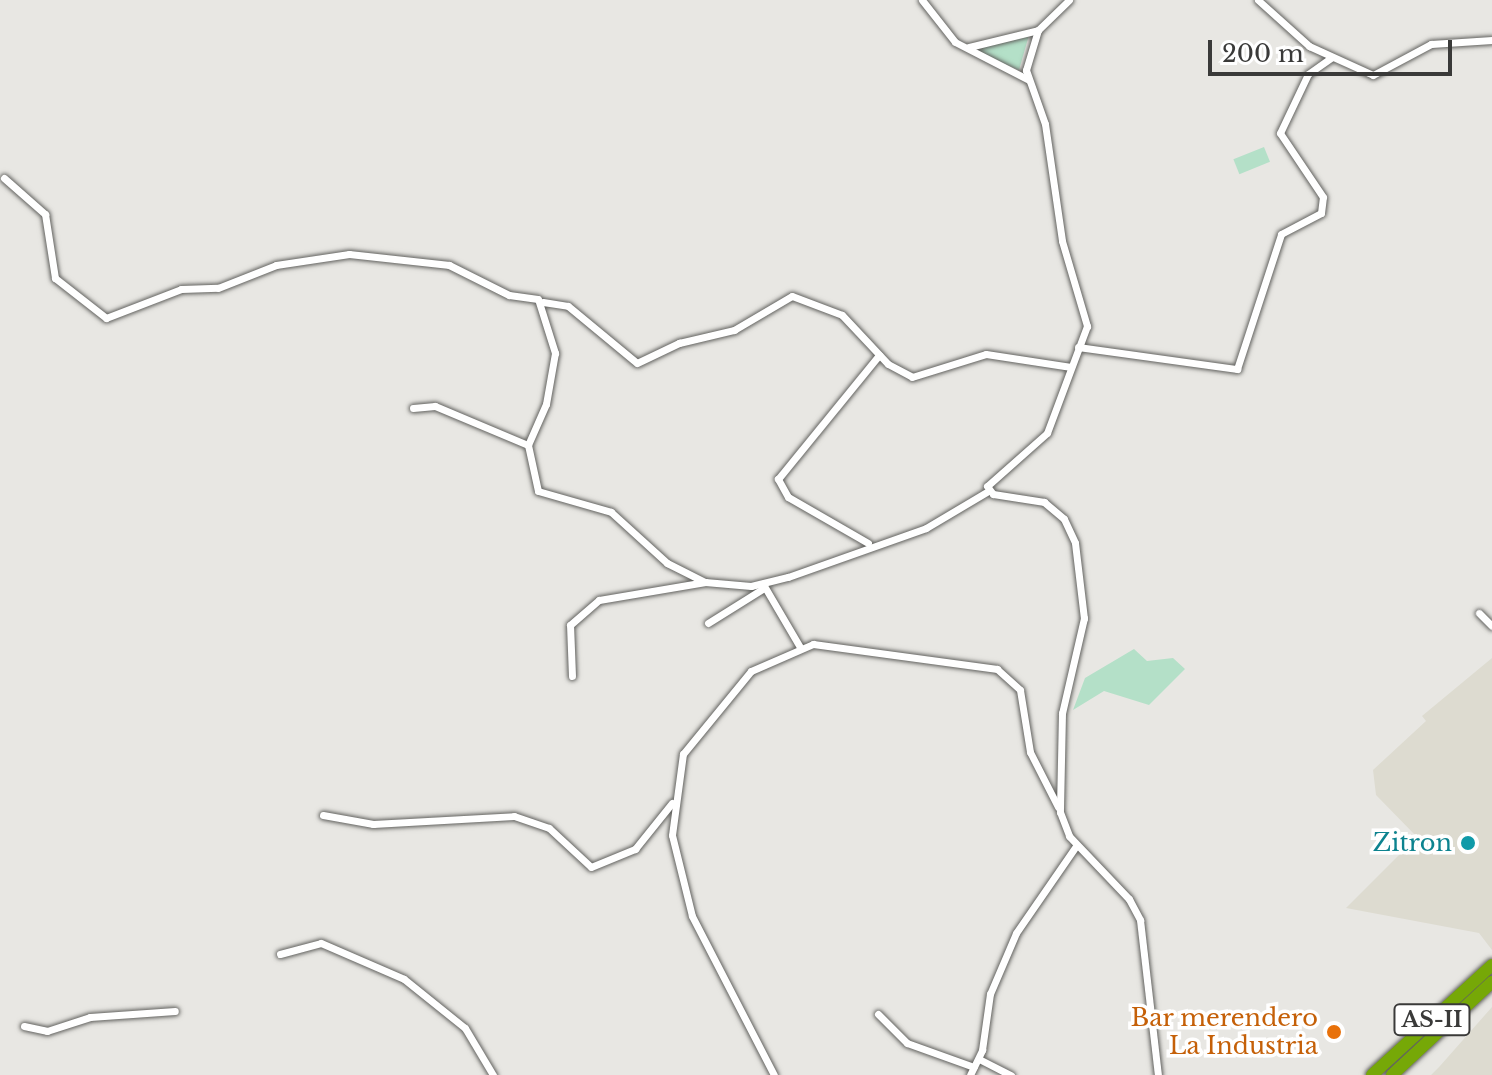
<!DOCTYPE html>
<style>
body{margin:0}
#map{position:relative;width:1492px;height:1075px;overflow:hidden;background:#e8e7e3;font-family:"Libre Baskerville",serif}
div>[style]{position:absolute}
.built>*{inset:0;background:#dddbd0}
.green>*{inset:0;background:#b4e0c8;transform-origin:0 0}
.roads{filter:drop-shadow(0 0 2px #62625f) drop-shadow(0 0 2px #62625f)}
.street>*{height:7px;margin:-3.5px;padding:0 3.5px;transform-origin:3.5px;border-radius:3.5px;background:#fff}
.highway>*{height:12px;margin:-6px;padding:0 6px;transform-origin:6px;border-radius:6px;background:#76a807}
.dots>*{width:22px;height:22px;translate:-50% -50%;box-sizing:border-box;border:4px solid #fff;border-radius:50%}
span{translate:-50% -50%;white-space:nowrap;text-align:center;line-height:1.15;-webkit-text-stroke:7px #fff;paint-order:stroke}
.shield-label span{padding:2px 6px;background:#fff;border:2px solid;border-radius:6px;-webkit-text-stroke-width:0}
.shield-label{font-size:22px;color:#3a3a39;font-weight:700}
.culture-label{font-size:24px;color:#0d838f}
.right{translate:-100% -50%;text-align:right}
.food-label{font-size:24px;color:#c56008}
.scale{position:absolute;left:1208px;top:40px;width:244px;height:36px;box-sizing:border-box;border:4px solid #3a3a39;border-top:0;padding-left:10px;font-size:24px;line-height:28px;white-space:nowrap;color:#3a3a39;-webkit-text-stroke:6px #fff;paint-order:stroke}
</style>
<div id="map">
<div class="built">
<div style="clip-path:polygon(1492px 658px,1492px 950px,1479px 933px,1346px 908px,1417px 837px,1376px 795px,1373px 770px,1426px 721px,1422px 716px)"></div>
<div style="clip-path:polygon(1492px 1007px,1492px 1075px,1431px 1075px,1440px 1066px)"></div>
</div>
<div class="green">
<div style="clip-path:polygon(1029px 35px,1019px 70px,977px 53px,977px 46px)"></div>
<div style="left:1264px;top:147px;width:16px;height:33px;rotate:68deg"></div>
<div style="clip-path:polygon(1134px 649px,1147px 661px,1173px 658px,1185px 669px,1149px 705px,1104px 691px,1073px 710px,1085px 678px)"></div>
</div>
<div class="roads">
<div class="street">
<div style="left:922px;top:0;width:53px;rotate:51.8deg"></div>
<div style="left:955px;top:42px;width:83px;rotate:27.2deg"></div>
<div style="left:1069px;top:0;width:43px;rotate:135.9deg"></div>
<div style="left:1038px;top:30px;width:42px;rotate:106.7deg"></div>
<div style="left:1026px;top:70px;width:57px;rotate:70.6deg"></div>
<div style="left:1045px;top:124px;width:118px;rotate:81.7deg"></div>
<div style="left:1062px;top:241px;width:89px;rotate:73.6deg"></div>
<div style="left:1087px;top:326px;width:114px;rotate:110.5deg"></div>
<div style="left:1047px;top:433px;width:80px;rotate:138.5deg"></div>
<div style="left:987px;top:486px;width:10px;rotate:53deg"></div>
<div style="left:993px;top:494px;width:52px;rotate:8.9deg"></div>
<div style="left:1044px;top:502px;width:26px;rotate:40deg"></div>
<div style="left:1064px;top:519px;width:26px;rotate:65deg"></div>
<div style="left:1075px;top:543px;width:76px;rotate:83.2deg"></div>
<div style="left:1084px;top:618px;width:98px;rotate:103deg"></div>
<div style="left:1062px;top:713px;width:99px;rotate:91.2deg"></div>
<div style="left:1060px;top:812px;width:26px;rotate:69deg"></div>
<div style="left:1069px;top:836px;width:87px;rotate:46.4deg"></div>
<div style="left:1129px;top:899px;width:24px;rotate:62deg"></div>
<div style="left:1140px;top:920px;width:156px;rotate:83.4deg"></div>
<div style="left:1258px;top:0;width:69px;rotate:42deg"></div>
<div style="left:1309px;top:46px;width:70px;rotate:24.4deg"></div>
<div style="left:1373px;top:75px;width:66px;rotate:-28.1deg"></div>
<div style="left:1431px;top:44px;width:61px;rotate:-3.8deg"></div>
<div style="left:969px;top:47px;width:71px;rotate:-13.8deg"></div>
<div style="left:4px;top:178px;width:55px;rotate:41.3deg"></div>
<div style="left:45px;top:214px;width:65px;rotate:81.1deg"></div>
<div style="left:55px;top:278px;width:65px;rotate:38.1deg"></div>
<div style="left:106px;top:318px;width:80px;rotate:-21.1deg"></div>
<div style="left:181px;top:289px;width:37px;rotate:-2deg"></div>
<div style="left:218px;top:288px;width:62px;rotate:-21.6deg"></div>
<div style="left:276px;top:265px;width:74px;rotate:-8.6deg"></div>
<div style="left:349px;top:254px;width:101px;rotate:6.3deg"></div>
<div style="left:449px;top:265px;width:67px;rotate:26.6deg"></div>
<div style="left:509px;top:295px;width:29px;rotate:8deg"></div>
<div style="left:538px;top:299px;width:57px;rotate:72.5deg"></div>
<div style="left:555px;top:353px;width:52px;rotate:100deg"></div>
<div style="left:546px;top:404px;width:45px;rotate:113.7deg"></div>
<div style="left:528px;top:445px;width:47px;rotate:77.7deg"></div>
<div style="left:538px;top:491px;width:76px;rotate:16deg"></div>
<div style="left:611px;top:512px;width:76px;rotate:42.3deg"></div>
<div style="left:667px;top:563px;width:42px;rotate:26.6deg"></div>
<div style="left:705px;top:582px;width:46px;rotate:5deg"></div>
<div style="left:751px;top:586px;width:38px;rotate:-14deg"></div>
<div style="left:788px;top:577px;width:146px;rotate:-19.5deg"></div>
<div style="left:926px;top:528px;width:72px;rotate:-30.8deg"></div>
<div style="left:543px;top:302px;width:25px;rotate:9deg"></div>
<div style="left:568px;top:306px;width:89px;rotate:39.6deg"></div>
<div style="left:637px;top:363px;width:47px;rotate:-25.5deg"></div>
<div style="left:679px;top:343px;width:57px;rotate:-13.3deg"></div>
<div style="left:734px;top:330px;width:67px;rotate:-30.4deg"></div>
<div style="left:792px;top:296px;width:53px;rotate:20.8deg"></div>
<div style="left:842px;top:315px;width:67px;rotate:46.8deg"></div>
<div style="left:888px;top:364px;width:27px;rotate:28deg"></div>
<div style="left:912px;top:377px;width:77px;rotate:-17.3deg"></div>
<div style="left:986px;top:354px;width:86px;rotate:8.7deg"></div>
<div style="left:1078px;top:347px;width:161px;rotate:7.9deg"></div>
<div style="left:1237px;top:369px;width:142px;rotate:-71.9deg"></div>
<div style="left:1281px;top:234px;width:45px;rotate:-27.7deg"></div>
<div style="left:1321px;top:213px;width:16px;rotate:-83deg"></div>
<div style="left:1323px;top:197px;width:77px;rotate:-123.9deg"></div>
<div style="left:1280px;top:133px;width:65px;rotate:-64.6deg"></div>
<div style="left:1308px;top:74px;width:28px;rotate:-35deg"></div>
<div style="left:413px;top:408px;width:22px;rotate:-5deg"></div>
<div style="left:435px;top:406px;width:101px;rotate:22.8deg"></div>
<div style="left:868px;top:543px;width:92px;rotate:-150.1deg"></div>
<div style="left:788px;top:497px;width:21px;rotate:-119deg"></div>
<div style="left:778px;top:479px;width:160px;rotate:-50.8deg"></div>
<div style="left:763px;top:584px;width:73px;rotate:59.6deg"></div>
<div style="left:1479px;top:613px;width:18px;rotate:45deg"></div>
<div style="left:708px;top:623px;width:66px;rotate:-32deg"></div>
<div style="left:572px;top:676px;width:51px;rotate:-92.2deg"></div>
<div style="left:570px;top:625px;width:38px;rotate:-41deg"></div>
<div style="left:599px;top:600px;width:108px;rotate:-9.6deg"></div>
<div style="left:323px;top:815px;width:51px;rotate:10.2deg"></div>
<div style="left:373px;top:824px;width:141px;rotate:-3.2deg"></div>
<div style="left:514px;top:816px;width:37px;rotate:19deg"></div>
<div style="left:549px;top:828px;width:57px;rotate:42.9deg"></div>
<div style="left:591px;top:867px;width:48px;rotate:-22.2deg"></div>
<div style="left:635px;top:849px;width:59px;rotate:-51.2deg"></div>
<div style="left:280px;top:954px;width:42px;rotate:-15deg"></div>
<div style="left:321px;top:943px;width:90px;rotate:23.4deg"></div>
<div style="left:404px;top:979px;width:78px;rotate:38.8deg"></div>
<div style="left:465px;top:1028px;width:55px;rotate:59.2deg"></div>
<div style="left:878px;top:1014px;width:41px;rotate:45deg"></div>
<div style="left:907px;top:1043px;width:71px;rotate:19.7deg"></div>
<div style="left:24px;top:1026px;width:24px;rotate:12deg"></div>
<div style="left:47px;top:1031px;width:45px;rotate:-18deg"></div>
<div style="left:90px;top:1017px;width:85px;rotate:-4deg"></div>
<div style="left:979px;top:1059px;width:36px;rotate:27deg"></div>
<div style="left:774px;top:1075px;width:179px;rotate:-117.3deg"></div>
<div style="left:692px;top:916px;width:83px;rotate:-103.9deg"></div>
<div style="left:672px;top:835px;width:82px;rotate:-82.3deg"></div>
<div style="left:683px;top:754px;width:107px;rotate:-50.7deg"></div>
<div style="left:751px;top:671px;width:68px;rotate:-23.5deg"></div>
<div style="left:813px;top:644px;width:186px;rotate:7.7deg"></div>
<div style="left:997px;top:669px;width:31px;rotate:42deg"></div>
<div style="left:1020px;top:690px;width:63px;rotate:80.8deg"></div>
<div style="left:1030px;top:752px;width:62px;rotate:63deg"></div>
<div style="left:970px;top:1075px;width:28px;rotate:-64deg"></div>
<div style="left:982px;top:1050px;width:57px;rotate:-81.9deg"></div>
<div style="left:990px;top:994px;width:66px;rotate:-66.9deg"></div>
<div style="left:1016px;top:933px;width:106px;rotate:-55.4deg"></div>
</div>
<div class="highway">
<div style="left:1372px;top:1075px;width:163px;rotate:-42.5deg"></div>
<div style="left:1392px;top:1075px;width:137px;rotate:-42.9deg"></div>
</div>
</div>
<div class="dots">
<div style="left:1468px;top:843px;background:#0f9aa8"></div>
<div style="left:1334px;top:1032px;background:#e8710a"></div>
</div>
<div class="shield-label">
<span style="left:1432px;top:1020px">AS-II</span>
</div>
<div class="culture-label">
<span class="right" style="left:1452px;top:843px">Zitron</span>
</div>
<div class="food-label">
<span class="right" style="left:1318px;top:1032px">Bar merendero<br>La Industria</span>
</div>
<div class="scale">200 m</div>
</div>
